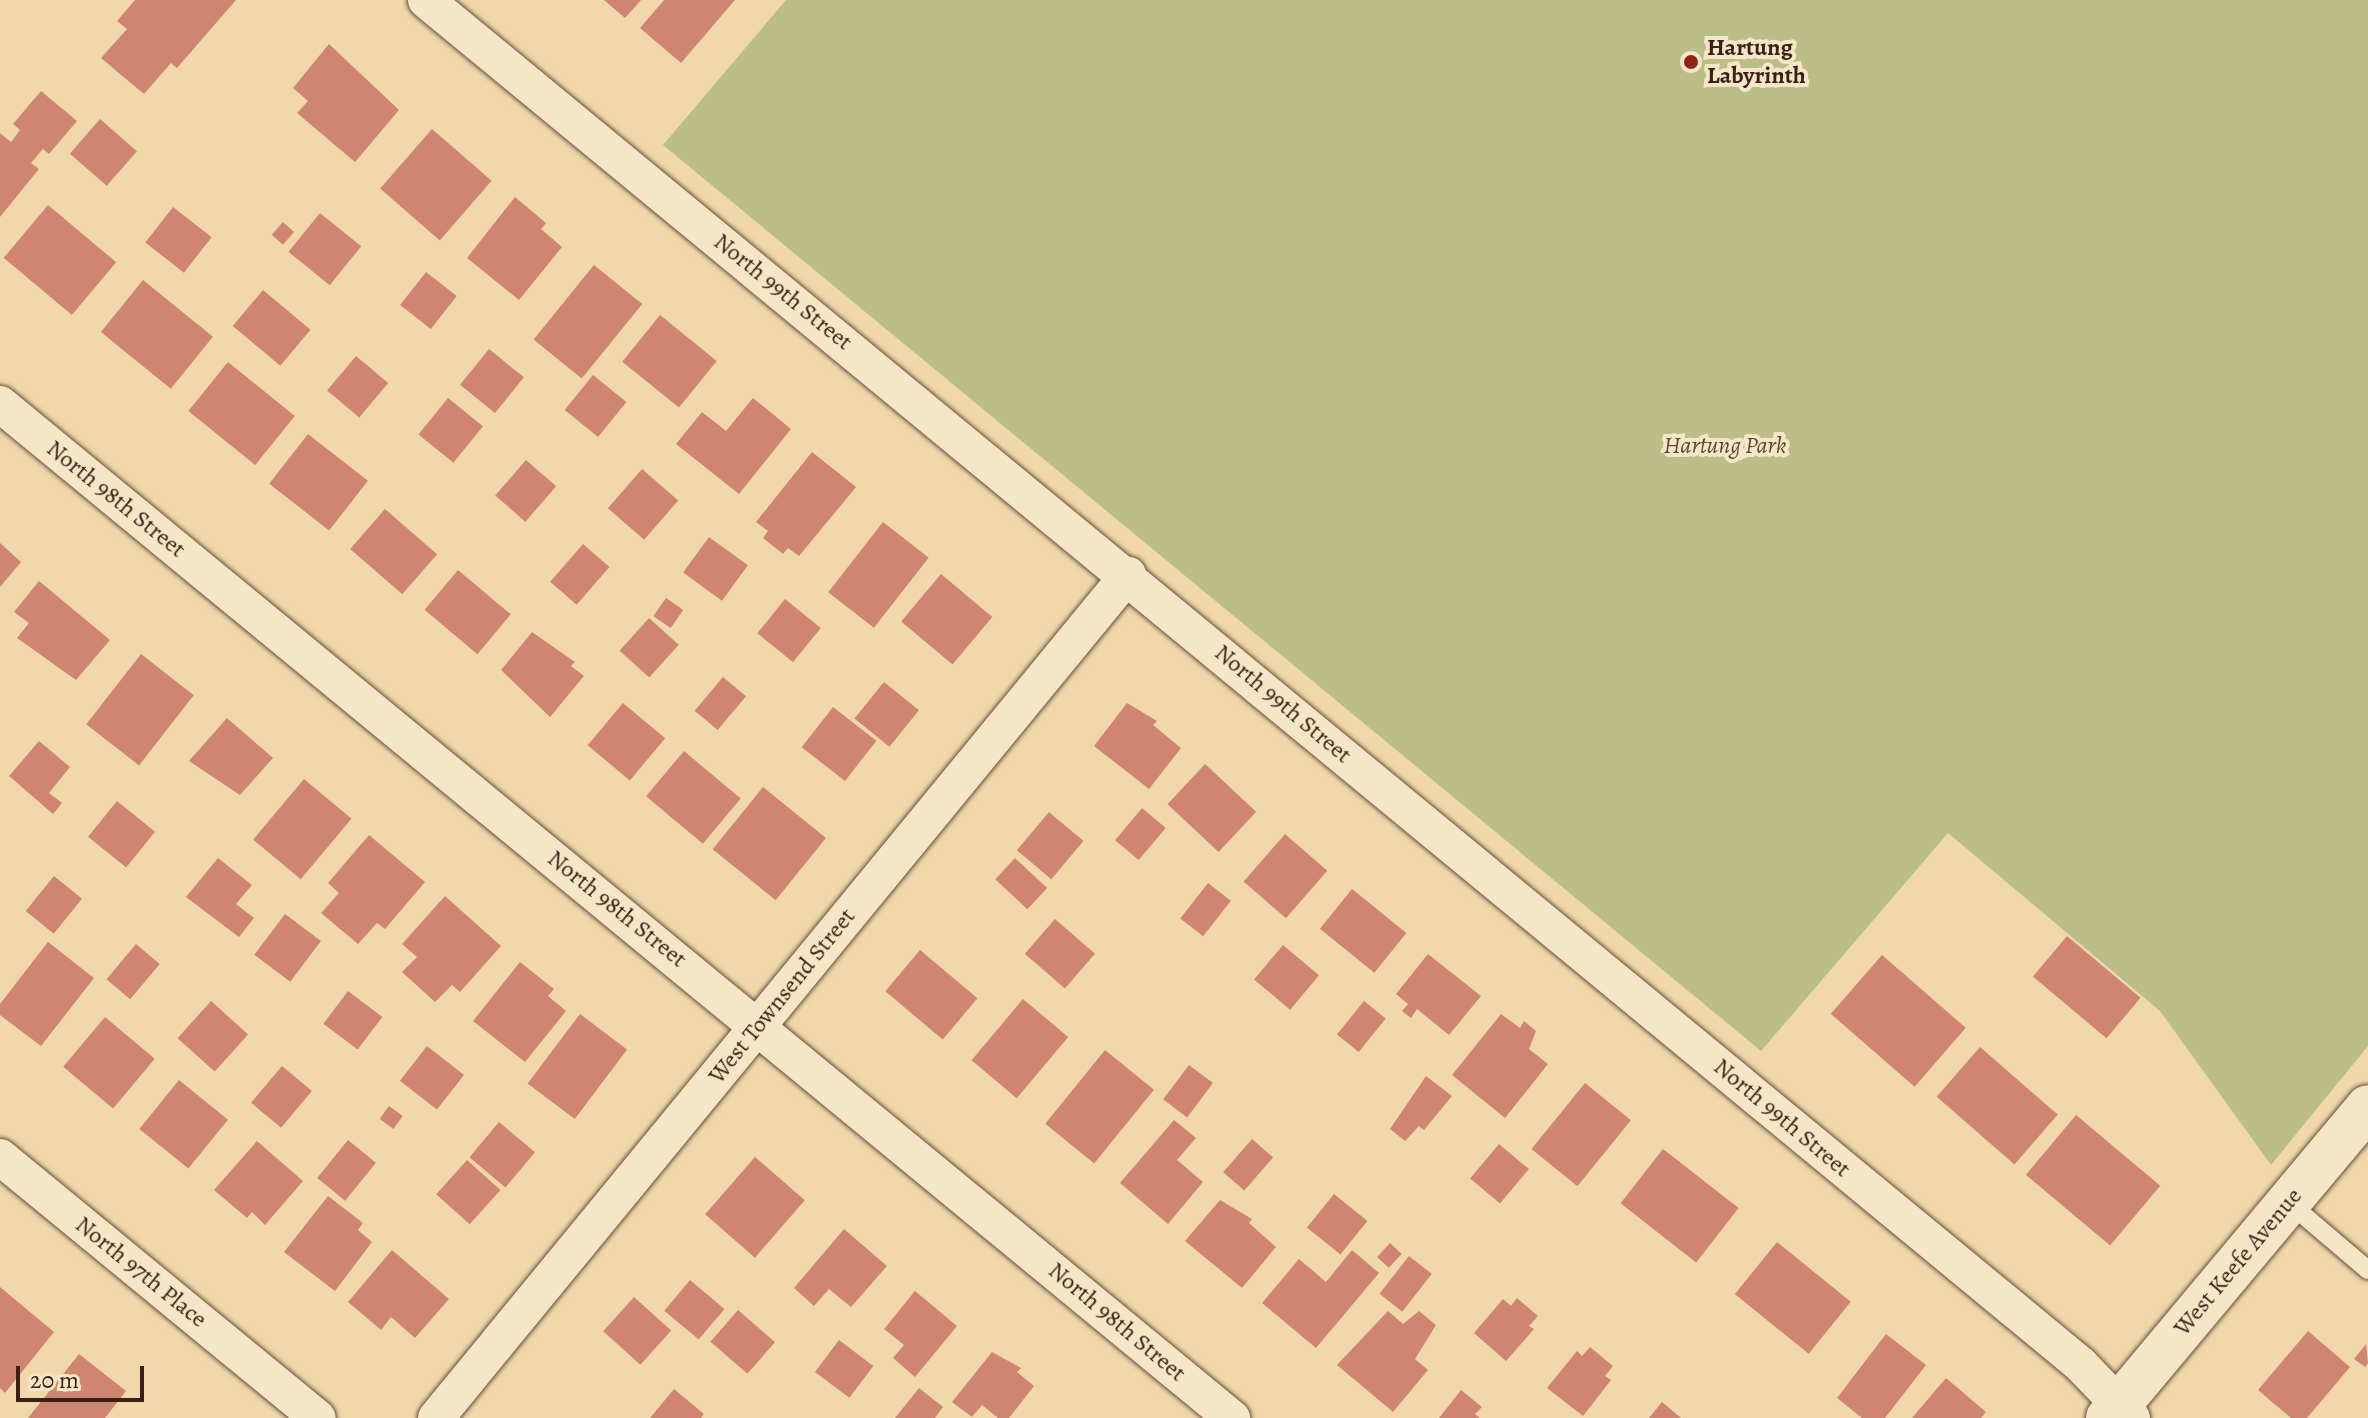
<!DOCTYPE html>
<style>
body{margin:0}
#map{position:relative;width:2368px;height:1418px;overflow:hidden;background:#f1d8ab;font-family:Alegreya,serif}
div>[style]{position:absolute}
.green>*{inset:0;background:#bbbe88}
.building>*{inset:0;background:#cf8572;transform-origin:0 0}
.roads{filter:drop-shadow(0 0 2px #684e3a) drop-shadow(0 0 2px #684e3a)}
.service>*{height:18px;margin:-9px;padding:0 9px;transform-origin:9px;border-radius:9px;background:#f6e6c8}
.minor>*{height:36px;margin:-18px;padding:0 18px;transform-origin:18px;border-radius:18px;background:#f6e6c8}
.tertiary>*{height:44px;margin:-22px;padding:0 22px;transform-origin:22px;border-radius:22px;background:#f6e6c8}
.dots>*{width:22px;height:22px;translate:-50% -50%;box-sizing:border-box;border:4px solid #f6e6c8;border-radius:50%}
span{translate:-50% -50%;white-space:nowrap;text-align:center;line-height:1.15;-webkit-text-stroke:8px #f6e6c8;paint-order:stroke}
.poi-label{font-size:24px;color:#3b2015;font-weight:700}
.left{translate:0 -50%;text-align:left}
.street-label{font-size:24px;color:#3b2015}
.park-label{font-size:24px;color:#5b4832;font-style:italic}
.scale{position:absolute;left:16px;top:1366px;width:128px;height:36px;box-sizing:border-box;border:4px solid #3b2015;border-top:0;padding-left:10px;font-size:24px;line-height:28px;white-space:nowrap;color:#3b2015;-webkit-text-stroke:6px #f6e6c8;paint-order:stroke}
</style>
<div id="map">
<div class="green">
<div style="clip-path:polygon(786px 0,2368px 0,2368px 1046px,2271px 1165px,2160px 1011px,1948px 833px,1761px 1051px,663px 145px)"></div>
</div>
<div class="building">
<div style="clip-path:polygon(135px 0,236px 0,177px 68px,171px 63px,144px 94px,101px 58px,127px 29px,117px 21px)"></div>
<div style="clip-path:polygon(604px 0,641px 0,625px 18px)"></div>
<div style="clip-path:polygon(664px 0,735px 0,681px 63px,640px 28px)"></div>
<div style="clip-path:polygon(329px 44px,399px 110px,355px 162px,297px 113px,308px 101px,293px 88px)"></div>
<div style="clip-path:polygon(41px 91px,77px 121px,49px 154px,43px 149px,31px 163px,39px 169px,0 217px,0 133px,11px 142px,20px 130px,13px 124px)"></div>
<div style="left:100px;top:119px;width:49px;height:46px;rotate:41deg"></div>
<div style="left:432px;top:129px;width:79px;height:79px;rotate:41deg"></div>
<div style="clip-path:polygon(515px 197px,546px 223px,541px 229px,562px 247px,519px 300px,467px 258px)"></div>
<div style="left:48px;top:205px;width:89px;height:69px;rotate:40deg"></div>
<div style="left:173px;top:207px;width:49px;height:45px;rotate:38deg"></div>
<div style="left:320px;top:213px;width:53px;height:50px;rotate:39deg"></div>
<div style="left:283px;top:222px;width:15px;height:17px;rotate:42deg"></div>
<div style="left:594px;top:265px;width:62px;height:96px;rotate:39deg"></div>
<div style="left:426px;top:272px;width:39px;height:42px;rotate:38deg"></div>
<div style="left:143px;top:280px;width:90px;height:67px;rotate:39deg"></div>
<div style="left:263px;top:290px;width:62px;height:47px;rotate:40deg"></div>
<div style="left:660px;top:315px;width:73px;height:60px;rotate:39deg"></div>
<div style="left:489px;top:349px;width:45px;height:46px;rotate:39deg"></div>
<div style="left:356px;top:356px;width:42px;height:45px;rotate:40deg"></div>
<div style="left:228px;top:362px;width:86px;height:63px;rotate:39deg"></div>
<div style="left:593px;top:375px;width:43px;height:45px;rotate:39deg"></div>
<div style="left:448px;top:398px;width:45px;height:47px;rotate:39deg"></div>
<div style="clip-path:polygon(753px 398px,791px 429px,739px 494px,676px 444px,702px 412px,726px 431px)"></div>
<div style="left:308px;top:434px;width:76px;height:63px;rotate:38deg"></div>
<div style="clip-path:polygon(812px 452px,856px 487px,799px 556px,788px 548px,783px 554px,763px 538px,768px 531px,756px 522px)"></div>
<div style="left:526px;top:460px;width:40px;height:47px;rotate:41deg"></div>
<div style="left:642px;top:469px;width:48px;height:52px;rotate:41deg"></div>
<div style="left:385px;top:509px;width:69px;height:53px;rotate:41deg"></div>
<div style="left:883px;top:522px;width:58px;height:89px;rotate:38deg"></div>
<div style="left:709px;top:537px;width:48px;height:44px;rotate:36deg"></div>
<div style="clip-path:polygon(0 543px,21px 562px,0 587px)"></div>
<div style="left:583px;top:544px;width:35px;height:50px;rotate:41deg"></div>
<div style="left:458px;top:570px;width:69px;height:52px;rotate:40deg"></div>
<div style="left:941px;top:574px;width:67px;height:62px;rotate:40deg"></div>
<div style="clip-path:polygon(39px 581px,110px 640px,76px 680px,17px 638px,29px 623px,14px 612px)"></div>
<div style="left:666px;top:598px;width:21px;height:22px;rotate:35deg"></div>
<div style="left:785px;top:599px;width:46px;height:44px;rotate:39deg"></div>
<div style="left:649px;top:618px;width:40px;height:44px;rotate:42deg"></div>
<div style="clip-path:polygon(532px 632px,575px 662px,571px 666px,584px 676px,550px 717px,501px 670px)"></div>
<div style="left:141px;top:654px;width:67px;height:89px;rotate:38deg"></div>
<div style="left:723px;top:677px;width:30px;height:44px;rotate:40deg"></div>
<div style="left:884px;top:682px;width:45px;height:47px;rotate:39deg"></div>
<div style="left:623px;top:703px;width:55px;height:55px;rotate:40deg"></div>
<div style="clip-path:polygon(1127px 703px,1157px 721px,1153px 725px,1181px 748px,1149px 789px,1094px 746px)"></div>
<div style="left:833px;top:707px;width:55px;height:51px;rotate:38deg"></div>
<div style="clip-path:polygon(227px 718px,273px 758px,240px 795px,189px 761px)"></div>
<div style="clip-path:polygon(39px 741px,70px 767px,49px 793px,62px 803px,53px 814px,9px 776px)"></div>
<div style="left:684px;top:751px;width:74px;height:59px;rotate:40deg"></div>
<div style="left:1205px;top:764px;width:70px;height:55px;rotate:43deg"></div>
<div style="left:304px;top:779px;width:62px;height:79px;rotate:40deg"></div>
<div style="left:763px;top:787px;width:81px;height:80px;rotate:39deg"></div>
<div style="left:117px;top:801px;width:49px;height:46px;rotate:39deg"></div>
<div style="left:1142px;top:808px;width:31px;height:42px;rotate:40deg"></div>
<div style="left:1049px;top:812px;width:45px;height:50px;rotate:40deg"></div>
<div style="left:1285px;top:834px;width:56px;height:63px;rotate:41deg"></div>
<div style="clip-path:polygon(369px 835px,425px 882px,385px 929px,377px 923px,358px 944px,321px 913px,339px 893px,328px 883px)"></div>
<div style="clip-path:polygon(218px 858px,252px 885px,236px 904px,254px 918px,239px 937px,186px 897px)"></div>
<div style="left:1015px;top:858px;width:44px;height:29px;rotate:43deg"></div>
<div style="left:54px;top:876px;width:36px;height:45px;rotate:39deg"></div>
<div style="left:1208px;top:883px;width:29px;height:45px;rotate:38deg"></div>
<div style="left:1352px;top:889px;width:70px;height:51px;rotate:39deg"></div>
<div style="clip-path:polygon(445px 896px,501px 946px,460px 992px,452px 985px,435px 1002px,402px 972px,417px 957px,402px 944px)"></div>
<div style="left:285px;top:914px;width:45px;height:51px;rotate:37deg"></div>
<div style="left:1055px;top:919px;width:53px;height:46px;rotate:41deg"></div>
<div style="left:2067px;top:936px;width:96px;height:53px;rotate:40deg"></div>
<div style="clip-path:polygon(48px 942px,94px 978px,41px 1046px,0 1015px,0 1004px)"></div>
<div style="left:136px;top:944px;width:31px;height:46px;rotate:40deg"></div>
<div style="left:1283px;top:945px;width:47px;height:45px;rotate:40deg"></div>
<div style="left:920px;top:950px;width:75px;height:54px;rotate:40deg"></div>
<div style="clip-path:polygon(1428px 954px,1481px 996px,1449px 1035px,1417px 1009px,1411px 1018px,1402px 1011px,1408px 1004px,1396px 994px)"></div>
<div style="left:1882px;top:955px;width:111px;height:78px;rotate:41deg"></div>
<div style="clip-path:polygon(520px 962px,554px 989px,548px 996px,566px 1011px,525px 1062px,473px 1021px)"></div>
<div style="left:348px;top:991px;width:43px;height:41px;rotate:37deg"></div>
<div style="left:1023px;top:999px;width:59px;height:80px;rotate:40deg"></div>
<div style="left:211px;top:1001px;width:50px;height:50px;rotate:42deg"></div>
<div style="left:1364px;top:1001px;width:28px;height:43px;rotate:39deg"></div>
<div style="left:580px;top:1014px;width:59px;height:87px;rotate:37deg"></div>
<div style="clip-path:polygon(1501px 1014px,1520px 1028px,1524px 1021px,1536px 1031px,1529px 1049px,1548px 1064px,1505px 1118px,1452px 1075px)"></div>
<div style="left:105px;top:1017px;width:65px;height:65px;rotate:40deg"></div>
<div style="left:427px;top:1046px;width:47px;height:44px;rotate:38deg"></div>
<div style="left:1980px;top:1047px;width:103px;height:66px;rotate:41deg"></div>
<div style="left:1105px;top:1050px;width:63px;height:95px;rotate:39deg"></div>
<div style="left:1189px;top:1065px;width:30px;height:43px;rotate:37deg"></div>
<div style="left:282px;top:1066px;width:39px;height:48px;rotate:40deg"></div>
<div style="clip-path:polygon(1426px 1076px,1452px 1096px,1424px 1130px,1419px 1126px,1405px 1141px,1390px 1129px)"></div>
<div style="left:179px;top:1080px;width:63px;height:63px;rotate:39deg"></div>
<div style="left:1585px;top:1083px;width:59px;height:85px;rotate:39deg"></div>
<div style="left:389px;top:1106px;width:17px;height:16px;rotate:36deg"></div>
<div style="left:2076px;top:1115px;width:110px;height:78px;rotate:40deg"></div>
<div style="clip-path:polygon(1174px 1120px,1196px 1138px,1177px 1160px,1203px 1182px,1168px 1224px,1120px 1183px)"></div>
<div style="left:499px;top:1122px;width:47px;height:46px;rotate:40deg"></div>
<div style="left:1252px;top:1139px;width:28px;height:44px;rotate:41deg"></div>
<div style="left:348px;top:1140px;width:36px;height:49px;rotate:39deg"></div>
<div style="clip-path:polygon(257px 1141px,303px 1181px,265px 1225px,252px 1212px,247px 1218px,214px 1190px)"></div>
<div style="left:1499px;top:1144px;width:39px;height:45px;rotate:40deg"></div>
<div style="left:1663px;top:1149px;width:96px;height:69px;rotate:38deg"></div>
<div style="left:755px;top:1157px;width:66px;height:76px;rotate:41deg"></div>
<div style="left:467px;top:1160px;width:45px;height:46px;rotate:42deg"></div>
<div style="left:1334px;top:1194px;width:43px;height:43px;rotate:39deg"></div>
<div style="clip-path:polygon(328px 1196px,363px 1223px,358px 1230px,372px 1242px,335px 1291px,284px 1252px)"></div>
<div style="clip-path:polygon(1220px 1200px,1252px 1219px,1249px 1223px,1276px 1247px,1242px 1288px,1185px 1241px)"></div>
<div style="clip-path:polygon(844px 1229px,887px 1266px,851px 1307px,829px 1289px,814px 1306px,794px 1288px)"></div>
<div style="left:1777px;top:1242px;width:95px;height:67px;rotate:39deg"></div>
<div style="left:1390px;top:1243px;width:16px;height:19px;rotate:43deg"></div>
<div style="clip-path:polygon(392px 1250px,449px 1299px,415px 1338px,391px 1317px,381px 1330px,348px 1302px)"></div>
<div style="clip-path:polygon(1352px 1250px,1379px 1273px,1316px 1348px,1262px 1303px,1299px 1259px,1326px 1282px)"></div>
<div style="left:1409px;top:1256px;width:29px;height:48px;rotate:38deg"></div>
<div style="left:690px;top:1280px;width:45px;height:40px;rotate:40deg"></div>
<div style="clip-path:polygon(0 1287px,54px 1332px,5px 1393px,0 1388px)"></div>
<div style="clip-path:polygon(915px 1291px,957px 1326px,915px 1377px,893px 1358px,904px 1345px,884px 1329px)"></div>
<div style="left:634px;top:1297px;width:50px;height:46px;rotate:42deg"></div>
<div style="clip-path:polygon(1517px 1298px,1538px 1316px,1529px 1326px,1534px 1329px,1506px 1361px,1474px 1333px,1503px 1299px,1511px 1306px)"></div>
<div style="left:738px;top:1310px;width:49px;height:42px;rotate:41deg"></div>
<div style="clip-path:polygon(1388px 1311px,1403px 1324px,1419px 1311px,1436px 1325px,1415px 1359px,1428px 1370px,1393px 1412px,1337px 1365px)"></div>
<div style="clip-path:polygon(2308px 1331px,2350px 1367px,2307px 1418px,2291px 1418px,2258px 1390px)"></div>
<div style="clip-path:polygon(1886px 1334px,1926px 1365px,1885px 1418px,1862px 1418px,1837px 1398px)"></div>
<div style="left:839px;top:1340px;width:43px;height:40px;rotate:37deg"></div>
<div style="clip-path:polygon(2366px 1344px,2368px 1363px,2365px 1367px,2354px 1359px)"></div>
<div style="clip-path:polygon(1590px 1347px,1613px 1366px,1605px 1376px,1611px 1380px,1583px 1416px,1547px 1388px,1577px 1351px,1582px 1356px)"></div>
<div style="clip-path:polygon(992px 1352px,1021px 1368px,1017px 1372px,1034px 1386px,1009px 1418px,998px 1418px,982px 1405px,972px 1417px,952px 1402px)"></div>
<div style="clip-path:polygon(79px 1354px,126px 1391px,105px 1418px,28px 1418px)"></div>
<div style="clip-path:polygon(1946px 1378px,1986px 1412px,1981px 1418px,1912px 1418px)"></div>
<div style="clip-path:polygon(919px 1388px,943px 1407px,935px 1418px,895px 1418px)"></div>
<div style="clip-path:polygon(674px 1389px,704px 1414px,701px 1418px,650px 1418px)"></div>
<div style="clip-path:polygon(1461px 1390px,1482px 1407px,1475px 1414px,1480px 1418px,1439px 1418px)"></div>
<div style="clip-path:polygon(1662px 1402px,1681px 1418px,1649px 1418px)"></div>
</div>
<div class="roads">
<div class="service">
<div style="left:2288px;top:1202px;width:105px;rotate:40.4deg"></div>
</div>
<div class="minor">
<div style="left:426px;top:0;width:2144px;rotate:39.51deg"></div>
<div style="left:2080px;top:1364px;width:75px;rotate:46.1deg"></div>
<div style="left:0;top:404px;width:1596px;rotate:39.46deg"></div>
<div style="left:0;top:1157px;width:411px;rotate:39.4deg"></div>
<div style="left:436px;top:1418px;width:1091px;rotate:-50.62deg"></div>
</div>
<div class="tertiary">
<div style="left:2108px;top:1418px;width:405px;rotate:-50.1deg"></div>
</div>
</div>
<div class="dots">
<div style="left:1691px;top:62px;background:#8f2418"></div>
</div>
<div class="poi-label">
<span class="left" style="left:1707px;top:62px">Hartung<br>Labyrinth</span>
</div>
<div class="street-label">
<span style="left:783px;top:292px;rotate:39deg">North 99th Street</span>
<span style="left:116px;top:499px;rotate:39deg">North 98th Street</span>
<span style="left:1283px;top:704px;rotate:40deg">North 99th Street</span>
<span style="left:617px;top:909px;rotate:39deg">North 98th Street</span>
<span style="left:782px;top:996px;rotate:-51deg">West Townsend Street</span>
<span style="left:1782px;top:1118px;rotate:40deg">North 99th Street</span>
<span style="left:2238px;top:1262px;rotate:-50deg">West Keefe Avenue</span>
<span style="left:141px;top:1272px;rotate:39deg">North 97th Place</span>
<span style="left:1117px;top:1322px;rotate:40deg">North 98th Street</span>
</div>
<div class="park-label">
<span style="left:1725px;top:446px">Hartung Park</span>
</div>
<div class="scale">20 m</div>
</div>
